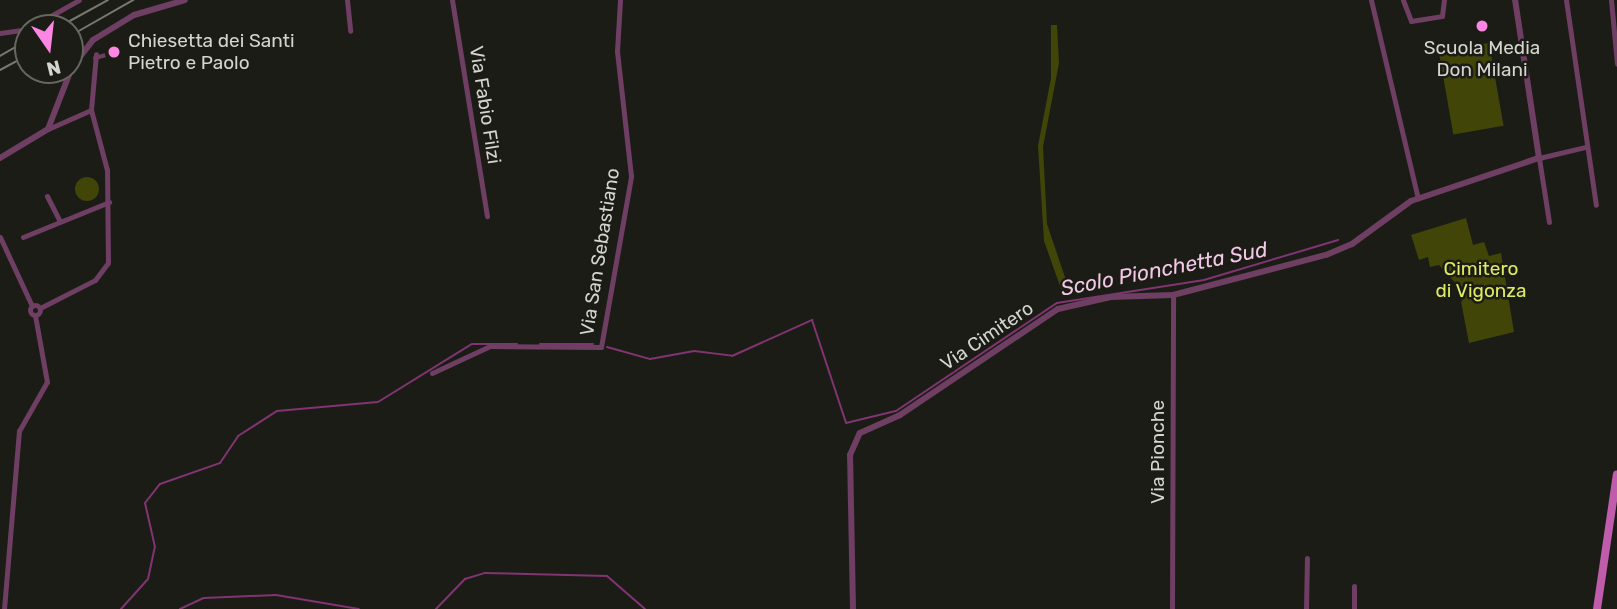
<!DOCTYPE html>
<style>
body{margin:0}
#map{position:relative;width:1617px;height:609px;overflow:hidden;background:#1c1c16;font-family:Rubik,sans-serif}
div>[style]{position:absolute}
.green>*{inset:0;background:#414508;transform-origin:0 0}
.round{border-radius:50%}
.stream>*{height:2px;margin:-1px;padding:0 1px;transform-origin:1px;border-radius:1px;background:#803472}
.pedestrian>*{height:3.5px;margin:-1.75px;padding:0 1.75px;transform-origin:1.75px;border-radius:1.75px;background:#6e3e63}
.minor>*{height:5px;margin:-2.5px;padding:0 2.5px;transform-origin:2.5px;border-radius:2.5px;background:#6e3e63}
.minor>.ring{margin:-2.5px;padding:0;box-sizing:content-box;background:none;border:5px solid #6e3e63;border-radius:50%}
.tertiary>*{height:6px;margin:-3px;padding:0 3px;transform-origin:3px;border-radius:3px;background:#6e3e63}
.primary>*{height:8px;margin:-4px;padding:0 4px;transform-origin:4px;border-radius:4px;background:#c05cac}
.rail>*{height:2px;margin:-1px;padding:0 1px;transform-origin:1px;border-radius:1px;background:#787873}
.dots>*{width:19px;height:19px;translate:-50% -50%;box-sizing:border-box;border:4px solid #1c1c16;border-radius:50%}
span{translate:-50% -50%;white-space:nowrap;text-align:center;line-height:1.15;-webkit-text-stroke:5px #1c1c16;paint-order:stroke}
.poi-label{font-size:19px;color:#d4d4d0}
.left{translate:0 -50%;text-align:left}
.street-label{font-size:19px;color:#d4d4d0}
.park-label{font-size:19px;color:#dfeb62}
.water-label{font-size:21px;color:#f3c8e7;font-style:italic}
.north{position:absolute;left:14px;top:14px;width:70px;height:70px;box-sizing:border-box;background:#1c1c16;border:2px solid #666660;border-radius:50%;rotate:166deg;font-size:19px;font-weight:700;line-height:28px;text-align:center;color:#d4d4d0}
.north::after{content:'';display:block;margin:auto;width:24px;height:32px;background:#fc86e4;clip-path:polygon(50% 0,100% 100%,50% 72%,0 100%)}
</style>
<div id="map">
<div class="green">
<div style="clip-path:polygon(1051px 25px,1057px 25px,1059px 63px,1043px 147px,1047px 224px,1071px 295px,1064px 297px,1044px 241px,1038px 146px,1051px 78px)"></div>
<div style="left:1489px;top:43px;width:84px;height:51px;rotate:80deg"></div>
<div class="round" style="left:75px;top:177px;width:24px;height:24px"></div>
<div style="clip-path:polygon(1466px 218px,1473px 245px,1484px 242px,1489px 256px,1501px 253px,1514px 332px,1469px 343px,1458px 286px,1439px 265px,1430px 267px,1428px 257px,1419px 260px,1411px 235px)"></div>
</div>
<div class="stream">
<div style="left:540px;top:344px;width:53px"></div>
<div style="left:607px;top:347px;width:45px;rotate:15.6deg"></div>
<div style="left:650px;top:359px;width:45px;rotate:-10.3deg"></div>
<div style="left:694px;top:351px;width:38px;rotate:7deg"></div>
<div style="left:732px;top:356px;width:88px;rotate:-24.2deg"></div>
<div style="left:812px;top:320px;width:108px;rotate:71.7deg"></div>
<div style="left:846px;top:423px;width:51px;rotate:-13.5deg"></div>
<div style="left:896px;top:411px;width:194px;rotate:-33.9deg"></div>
<div style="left:1057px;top:303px;width:149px;rotate:-8.9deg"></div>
<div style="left:1204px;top:280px;width:140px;rotate:-16.6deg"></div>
<div style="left:121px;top:609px;width:40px;rotate:-48deg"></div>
<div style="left:148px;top:579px;width:33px;rotate:-78deg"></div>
<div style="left:155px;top:547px;width:45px;rotate:-102.8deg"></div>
<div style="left:145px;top:503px;width:24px;rotate:-52deg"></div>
<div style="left:160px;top:484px;width:64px;rotate:-19.3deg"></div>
<div style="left:220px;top:463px;width:32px;rotate:-56deg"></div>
<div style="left:238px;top:436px;width:46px;rotate:-32.7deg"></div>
<div style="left:277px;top:411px;width:101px;rotate:-5.1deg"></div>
<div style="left:378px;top:402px;width:110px;rotate:-31.7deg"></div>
<div style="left:472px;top:344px;width:45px"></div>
<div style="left:180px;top:609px;width:26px;rotate:-25deg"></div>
<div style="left:204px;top:598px;width:72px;rotate:-2.4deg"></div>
<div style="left:276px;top:595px;width:84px;rotate:9.6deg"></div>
<div style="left:436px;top:609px;width:42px;rotate:-46deg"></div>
<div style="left:465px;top:579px;width:21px;rotate:-17deg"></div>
<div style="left:485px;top:573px;width:122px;rotate:1.4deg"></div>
<div style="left:607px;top:576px;width:50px;rotate:41deg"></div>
</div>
<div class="pedestrian">
<div style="left:95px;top:58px;width:11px;rotate:-15deg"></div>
</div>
<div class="minor">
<div style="left:347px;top:0;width:31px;rotate:84deg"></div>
<div style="left:452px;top:0;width:219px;rotate:80.8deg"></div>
<div style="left:1371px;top:0;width:204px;rotate:76.7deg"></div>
<div style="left:1403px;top:0;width:22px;rotate:69deg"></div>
<div style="left:1411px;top:21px;width:31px;rotate:-9deg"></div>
<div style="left:1442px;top:16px;width:16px;rotate:-83deg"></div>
<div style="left:1566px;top:0;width:207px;rotate:81.7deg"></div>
<div style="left:1611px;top:0;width:64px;rotate:84.6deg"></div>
<div style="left:29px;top:28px;width:57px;rotate:-29.2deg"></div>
<div style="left:0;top:33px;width:28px;rotate:-8deg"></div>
<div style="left:48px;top:129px;width:47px;rotate:-23.8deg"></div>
<div style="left:91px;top:110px;width:56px;rotate:-84.9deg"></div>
<div style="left:47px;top:196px;width:27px;rotate:63deg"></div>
<div style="left:1549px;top:222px;width:65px;rotate:-98.9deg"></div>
<div style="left:1539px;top:158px;width:47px;rotate:-13.4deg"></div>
<div style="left:0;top:237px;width:76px;rotate:65.1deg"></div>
<div style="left:23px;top:237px;width:93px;rotate:-22.1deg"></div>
<div class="ring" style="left:30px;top:305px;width:5px;height:5px"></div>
<div style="left:40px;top:308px;width:62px;rotate:-27deg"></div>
<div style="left:95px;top:280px;width:21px;rotate:-53deg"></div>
<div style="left:108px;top:263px;width:93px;rotate:-90.6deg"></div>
<div style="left:107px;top:170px;width:62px;rotate:-104.9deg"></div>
<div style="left:432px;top:373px;width:64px;rotate:-25deg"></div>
<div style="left:490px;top:346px;width:111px;rotate:0.5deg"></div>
<div style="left:601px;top:347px;width:174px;rotate:-80deg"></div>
<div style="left:631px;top:176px;width:126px;rotate:-96.4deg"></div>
<div style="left:617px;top:51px;width:51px;rotate:-86.6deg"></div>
<div style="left:1354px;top:586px;width:23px;rotate:90deg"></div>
<div style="left:4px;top:609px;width:179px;rotate:-85.2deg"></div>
<div style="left:19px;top:431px;width:56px;rotate:-60.3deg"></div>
<div style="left:47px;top:382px;width:68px;rotate:-100.2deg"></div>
<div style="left:1172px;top:609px;width:314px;rotate:-89.8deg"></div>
<div style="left:1306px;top:609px;width:51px;rotate:-88.9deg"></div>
</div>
<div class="tertiary">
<div style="left:0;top:158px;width:56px;rotate:-31.1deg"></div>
<div style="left:48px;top:129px;width:66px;rotate:-68.8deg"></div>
<div style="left:72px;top:67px;width:34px;rotate:-52deg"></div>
<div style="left:93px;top:40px;width:48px;rotate:-31.4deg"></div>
<div style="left:134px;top:15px;width:53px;rotate:-16.4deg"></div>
<div style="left:853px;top:609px;width:154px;rotate:-91.1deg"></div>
<div style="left:850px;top:455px;width:24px;rotate:-66deg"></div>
<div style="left:860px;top:433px;width:44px;rotate:-24.2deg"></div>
<div style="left:900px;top:415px;width:190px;rotate:-33.9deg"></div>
<div style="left:1058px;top:309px;width:54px;rotate:-12.8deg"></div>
<div style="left:1111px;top:297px;width:62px;rotate:-1.8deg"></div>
<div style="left:1173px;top:295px;width:158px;rotate:-14.7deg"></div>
<div style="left:1326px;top:255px;width:28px;rotate:-23deg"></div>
<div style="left:1352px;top:244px;width:73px;rotate:-36.1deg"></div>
<div style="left:1411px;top:201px;width:135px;rotate:-18.6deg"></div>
<div style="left:1539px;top:158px;width:160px;rotate:-98.6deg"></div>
</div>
<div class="primary">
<div style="left:1597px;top:609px;width:136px;rotate:-81.6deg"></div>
</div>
<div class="rail">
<div style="left:57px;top:28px;width:58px;rotate:-28.8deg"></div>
<div style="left:70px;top:36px;width:73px;rotate:-29.7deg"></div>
<div style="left:0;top:56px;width:32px;rotate:-30deg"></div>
<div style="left:0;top:70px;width:32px;rotate:-28deg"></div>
</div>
<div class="dots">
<div style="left:1482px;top:26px;background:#fc86e4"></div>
<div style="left:114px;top:52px;background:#fc86e4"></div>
</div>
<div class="poi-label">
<span class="left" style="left:128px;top:52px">Chiesetta dei Santi<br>Pietro e Paolo</span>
<span style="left:1482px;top:59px">Scuola Media<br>Don Milani</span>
</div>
<div class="street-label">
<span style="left:485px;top:105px;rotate:81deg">Via Fabio Filzi</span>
<span style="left:600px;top:252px;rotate:-81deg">Via San Sebastiano</span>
<span style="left:987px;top:336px;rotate:-34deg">Via Cimitero</span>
<span style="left:1158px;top:452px;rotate:-90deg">Via Pionche</span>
</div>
<div class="park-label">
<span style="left:1481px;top:280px">Cimitero<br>di Vigonza</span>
</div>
<div class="water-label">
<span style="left:1164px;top:269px;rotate:-11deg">Scolo Pionchetta Sud</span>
</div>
<div class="north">N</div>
</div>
